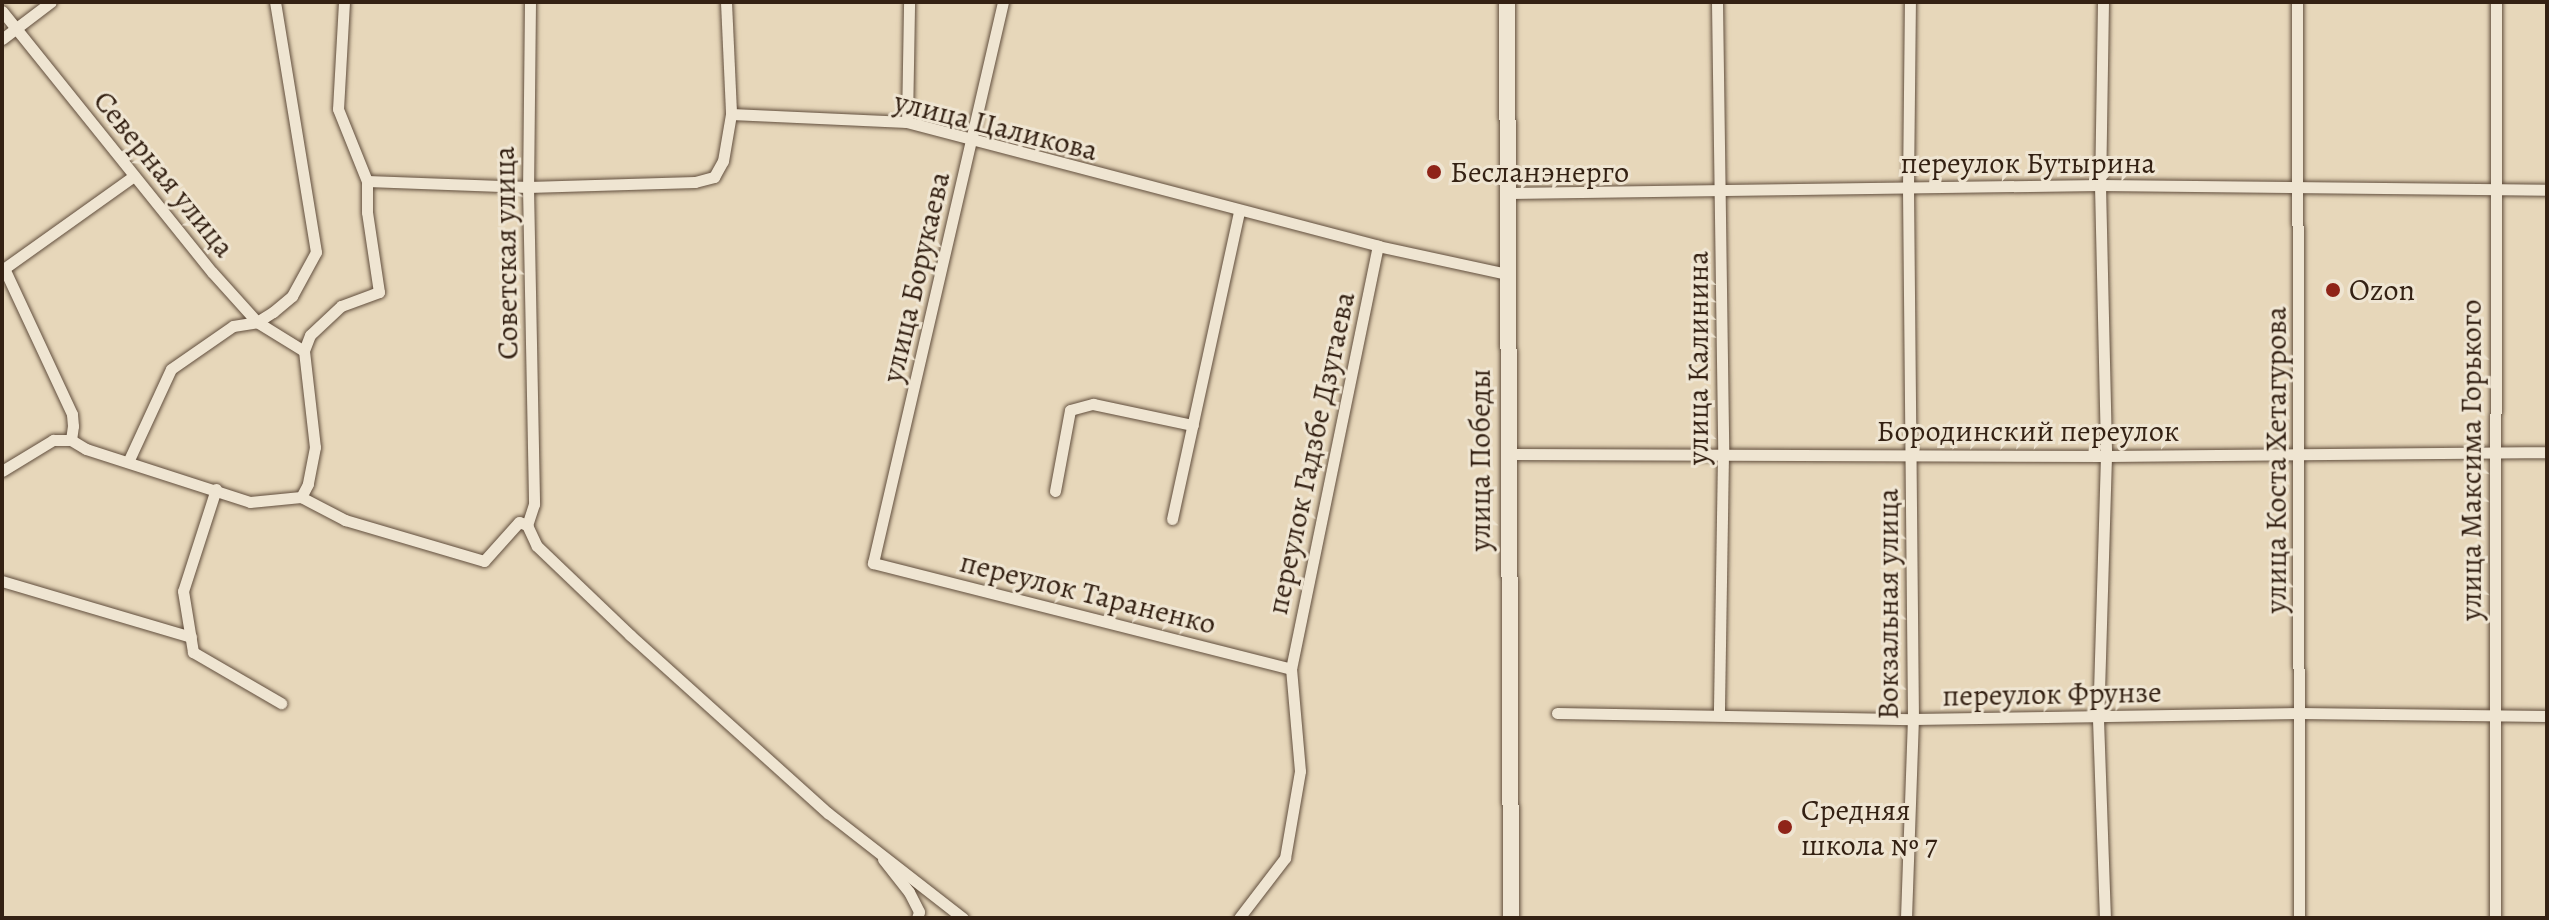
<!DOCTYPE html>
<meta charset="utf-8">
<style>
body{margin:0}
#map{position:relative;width:2549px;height:920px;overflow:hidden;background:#e7d7ba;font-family:Alegreya,serif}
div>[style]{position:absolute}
.roads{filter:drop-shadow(0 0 2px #614e3d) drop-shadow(0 0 2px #614e3d)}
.street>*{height:11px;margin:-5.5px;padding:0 5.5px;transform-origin:5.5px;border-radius:5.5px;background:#efe5d2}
.secondary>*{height:16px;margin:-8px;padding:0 8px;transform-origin:8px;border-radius:8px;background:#efe5d2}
.dots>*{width:22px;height:22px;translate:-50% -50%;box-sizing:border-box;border:4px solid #efe5d2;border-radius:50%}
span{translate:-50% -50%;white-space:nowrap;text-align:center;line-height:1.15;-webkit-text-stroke:6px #efe5d2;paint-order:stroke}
.street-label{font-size:30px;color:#342113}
.poi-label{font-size:30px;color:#342113}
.left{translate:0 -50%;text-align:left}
.frame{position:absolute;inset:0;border:4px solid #342113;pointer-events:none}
</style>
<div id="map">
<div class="roads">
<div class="street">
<div style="left:344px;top:2px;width:107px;rotate:93.2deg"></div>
<div style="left:338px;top:109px;width:78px;rotate:68.1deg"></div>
<div style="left:367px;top:181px;width:31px;rotate:90deg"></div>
<div style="left:367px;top:212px;width:81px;rotate:81.5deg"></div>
<div style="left:379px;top:292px;width:40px;rotate:159.8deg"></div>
<div style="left:341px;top:306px;width:42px;rotate:136.9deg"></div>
<div style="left:310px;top:335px;width:17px;rotate:111deg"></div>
<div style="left:304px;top:351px;width:97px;rotate:83.5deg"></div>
<div style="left:315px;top:447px;width:38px;rotate:101deg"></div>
<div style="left:308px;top:484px;width:15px;rotate:118deg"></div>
<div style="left:301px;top:497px;width:50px;rotate:27.6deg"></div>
<div style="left:345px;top:520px;width:145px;rotate:16.4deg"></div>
<div style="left:484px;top:561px;width:52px;rotate:-48.1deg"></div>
<div style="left:519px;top:522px;width:9px;rotate:21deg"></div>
<div style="left:530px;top:2px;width:185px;rotate:90.6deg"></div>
<div style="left:528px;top:187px;width:317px;rotate:88.9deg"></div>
<div style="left:534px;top:504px;width:22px;rotate:108deg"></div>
<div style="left:527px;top:525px;width:23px;rotate:65deg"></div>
<div style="left:537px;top:546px;width:129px;rotate:43.7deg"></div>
<div style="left:630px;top:635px;width:266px;rotate:42deg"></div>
<div style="left:828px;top:813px;width:171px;rotate:37.9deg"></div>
<div style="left:726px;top:2px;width:112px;rotate:87.4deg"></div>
<div style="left:1003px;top:2px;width:576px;rotate:103.05deg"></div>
<div style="left:873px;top:563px;width:431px;rotate:14.2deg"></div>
<div style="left:1717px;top:2px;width:452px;rotate:89.2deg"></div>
<div style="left:1723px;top:454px;width:260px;rotate:90.9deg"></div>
<div style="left:2103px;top:2px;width:183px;rotate:90.9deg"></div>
<div style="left:2100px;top:185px;width:271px;rotate:88.7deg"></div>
<div style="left:2106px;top:456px;width:263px;rotate:91.7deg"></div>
<div style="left:2098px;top:719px;width:199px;rotate:88deg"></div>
<div style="left:2297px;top:2px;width:916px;rotate:89.87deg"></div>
<div style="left:2px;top:11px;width:335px;rotate:51.2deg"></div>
<div style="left:212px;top:272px;width:67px;rotate:48deg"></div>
<div style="left:257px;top:322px;width:55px;rotate:31.7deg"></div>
<div style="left:2px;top:39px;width:61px;rotate:-37.1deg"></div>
<div style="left:907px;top:122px;width:120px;rotate:-89deg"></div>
<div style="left:367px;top:181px;width:161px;rotate:2.1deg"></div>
<div style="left:528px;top:187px;width:167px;rotate:-1.7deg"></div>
<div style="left:695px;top:182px;width:20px;rotate:-15deg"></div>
<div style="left:714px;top:177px;width:18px;rotate:-61deg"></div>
<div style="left:723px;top:161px;width:48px;rotate:-80.3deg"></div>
<div style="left:731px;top:114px;width:176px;rotate:2.6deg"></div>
<div style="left:907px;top:122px;width:487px;rotate:14.7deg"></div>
<div style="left:1378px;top:246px;width:133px;rotate:12.2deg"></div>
<div style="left:1509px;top:193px;width:591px;rotate:-0.78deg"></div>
<div style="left:2100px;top:185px;width:447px;rotate:0.6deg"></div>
<div style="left:2px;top:270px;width:162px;rotate:-35.5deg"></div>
<div style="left:71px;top:440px;width:17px;rotate:31deg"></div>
<div style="left:86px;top:449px;width:172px;rotate:17.9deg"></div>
<div style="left:250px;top:502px;width:51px;rotate:-5.6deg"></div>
<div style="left:1509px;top:454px;width:597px;rotate:0.19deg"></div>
<div style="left:2106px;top:456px;width:441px;rotate:-0.5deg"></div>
<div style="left:128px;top:462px;width:102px;rotate:-65.2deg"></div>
<div style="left:171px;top:369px;width:75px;rotate:-34.7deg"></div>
<div style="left:233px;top:326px;width:24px;rotate:-9deg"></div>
<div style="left:257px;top:322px;width:19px;rotate:-32deg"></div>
<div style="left:273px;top:312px;width:25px;rotate:-40deg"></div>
<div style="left:292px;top:296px;width:50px;rotate:-61.4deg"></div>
<div style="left:316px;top:252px;width:253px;rotate:-99.3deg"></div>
<div style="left:2px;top:471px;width:60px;rotate:-31.3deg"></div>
<div style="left:53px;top:440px;width:18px"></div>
<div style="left:71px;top:440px;width:14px;rotate:-82deg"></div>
<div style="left:73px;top:426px;width:12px;rotate:-95deg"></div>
<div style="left:72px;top:414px;width:161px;rotate:-115deg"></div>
<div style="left:216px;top:489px;width:107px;rotate:107.9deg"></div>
<div style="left:183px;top:591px;width:62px;rotate:80.7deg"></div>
<div style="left:193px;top:652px;width:102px;rotate:30.1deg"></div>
<div style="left:1055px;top:491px;width:82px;rotate:-79.5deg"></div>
<div style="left:1070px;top:410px;width:24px;rotate:-15deg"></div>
<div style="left:1093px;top:404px;width:102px;rotate:11.9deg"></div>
<div style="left:1172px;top:519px;width:315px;rotate:-77.7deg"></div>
<div style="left:2px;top:581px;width:197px;rotate:16.5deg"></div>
<div style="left:1557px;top:713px;width:356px;rotate:1deg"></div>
<div style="left:1913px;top:719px;width:386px;rotate:-0.9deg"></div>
<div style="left:2299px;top:713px;width:248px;rotate:0.7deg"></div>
<div style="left:883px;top:859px;width:42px;rotate:51.8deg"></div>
<div style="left:909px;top:892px;width:22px;rotate:63deg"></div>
<div style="left:919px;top:912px;width:6px;rotate:108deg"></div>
<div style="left:1239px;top:918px;width:76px;rotate:-52.5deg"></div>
<div style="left:1285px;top:858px;width:88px;rotate:-80.2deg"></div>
<div style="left:1300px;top:771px;width:102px;rotate:-95deg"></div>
<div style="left:1291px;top:669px;width:432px;rotate:-78.4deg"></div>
<div style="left:1906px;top:918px;width:199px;rotate:-88deg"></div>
<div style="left:1913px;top:719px;width:532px;rotate:-90.54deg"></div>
<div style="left:1908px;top:187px;width:185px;rotate:-89.4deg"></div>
<div style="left:2495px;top:918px;width:916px;rotate:-89.94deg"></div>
</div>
<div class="secondary">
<div style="left:1507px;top:2px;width:916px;rotate:89.75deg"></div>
</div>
</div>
<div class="dots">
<div style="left:1434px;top:172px;background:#8f2418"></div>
<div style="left:2333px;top:290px;background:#8f2418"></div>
<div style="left:1785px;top:827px;background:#8f2418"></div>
</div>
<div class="street-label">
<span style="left:996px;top:126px;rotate:14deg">улица Цаликова</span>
<span style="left:2028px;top:163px">переулок Бутырина</span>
<span style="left:164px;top:174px;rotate:51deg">Северная улица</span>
<span style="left:506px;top:253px;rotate:-91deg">Советская улица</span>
<span style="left:916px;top:277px;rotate:-77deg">улица Борукаева</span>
<span style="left:1698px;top:358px;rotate:-90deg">улица Калинина</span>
<span style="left:2028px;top:431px">Бородинский переулок</span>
<span style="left:1311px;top:453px;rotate:-78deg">переулок Гадзбе Дзугаева</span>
<span style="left:1480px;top:460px;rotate:-90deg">улица Победы</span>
<span style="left:2276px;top:460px;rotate:-90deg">улица Коста Хетагурова</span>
<span style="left:2471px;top:460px;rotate:-90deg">улица Максима Горького</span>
<span style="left:1088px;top:593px;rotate:14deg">переулок Тараненко</span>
<span style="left:1888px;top:604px;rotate:-90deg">Вокзальная улица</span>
<span style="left:2052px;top:694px;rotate:-1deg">переулок Фрунзе</span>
</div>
<div class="poi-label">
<span class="left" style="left:1450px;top:172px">Бесланэнерго</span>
<span class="left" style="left:2349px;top:290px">Ozon</span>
<span class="left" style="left:1801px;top:827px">Средняя<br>школа № 7</span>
</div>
<div class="frame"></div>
</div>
